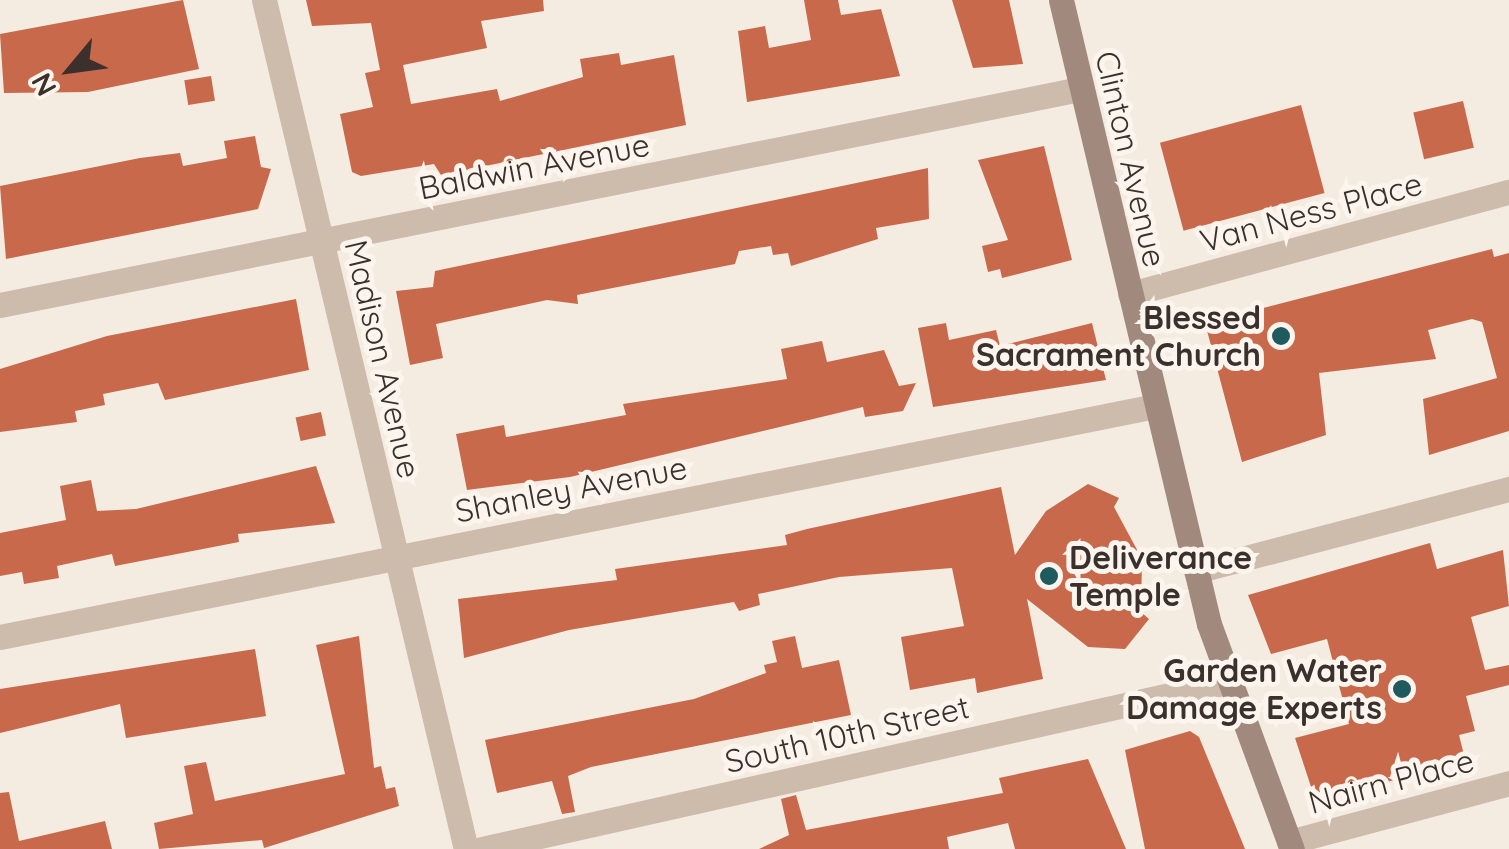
<!DOCTYPE html>
<style>
body{margin:0}
#map{position:relative;width:1509px;height:849px;overflow:hidden;background:#f4ebe1;font-family:Quicksand,sans-serif}
div>[style]{position:absolute}
.building>*{inset:0;background:#c8694b;transform-origin:0 0}
.street>*{height:25px;margin:-12.5px;padding:0 12.5px;transform-origin:12.5px;border-radius:12.5px;background:#cdbbac}
.secondary>*{height:25px;margin:-12.5px;padding:0 12.5px;transform-origin:12.5px;border-radius:12.5px;background:#a18a7d}
.dots>*{width:28px;height:28px;translate:-50% -50%;box-sizing:border-box;border:5px solid #fbf5ee;border-radius:50%}
span{translate:-50% -50%;white-space:nowrap;text-align:center;line-height:1.15;-webkit-text-stroke:10px #fbf5ee;paint-order:stroke}
.street-label{font-size:32px;color:#3b302b}
.poi-label{font-size:32px;color:#3b302b;font-weight:700}
.right{translate:-100% -50%;text-align:right}
.left{translate:0 -50%;text-align:left}
.north{position:absolute;left:20px;top:20px;width:100px;height:100px;-webkit-text-stroke:8px #fbf5ee;paint-order:stroke;rotate:241deg;font-size:28px;font-weight:700;line-height:40px;text-align:center;color:#3b302b}
.north::after{content:'';display:block;margin:auto;width:35px;height:45px;background:#3b302b;clip-path:polygon(50% 0,100% 100%,50% 72%,0 100%)}
</style>
<div id="map">
<div class="building">
<div style="clip-path:polygon(183px 0,199px 69px,88px 92px,4px 93px,0 34px)"></div>
<div style="clip-path:polygon(306px 0,543px 0,544px 11px,481px 21px,487px 48px,403px 65px,411px 104px,497px 89px,500px 101px,583px 77px,580px 59px,619px 53px,621px 65px,674px 55px,686px 125px,441px 175px,434px 164px,361px 176px,352px 172px,340px 114px,373px 107px,365px 73px,380px 70px,371px 23px,312px 26px)"></div>
<div style="clip-path:polygon(804px 0,838px 0,841px 15px,881px 9px,900px 76px,747px 102px,738px 31px,765px 26px,769px 48px,811px 40px)"></div>
<div style="clip-path:polygon(952px 0,1009px 0,1023px 64px,973px 68px)"></div>
<div style="left:211px;top:76px;width:25px;height:27px;rotate:81deg"></div>
<div style="left:1463px;top:101px;width:48px;height:51px;rotate:77deg"></div>
<div style="left:1301px;top:105px;width:91px;height:146px;rotate:75deg"></div>
<div style="clip-path:polygon(255px 136px,261px 167px,271px 169px,258px 209px,6px 259px,0 186px,140px 158px,180px 153px,183px 166px,227px 158px,224px 141px)"></div>
<div style="clip-path:polygon(1044px 146px,1072px 260px,1002px 278px,1000px 269px,988px 272px,982px 246px,1008px 240px,978px 160px)"></div>
<div style="clip-path:polygon(928px 168px,929px 219px,876px 228px,878px 239px,791px 266px,788px 253px,773px 255px,771px 246px,739px 251px,735px 264px,577px 295px,578px 304px,547px 300px,436px 324px,443px 358px,410px 365px,396px 291px,433px 287px,435px 271px)"></div>
<div style="clip-path:polygon(1492px 249px,1494px 257px,1509px 253px,1509px 431px,1429px 455px,1423px 399px,1497px 378px,1482px 322px,1472px 319px,1428px 330px,1436px 359px,1319px 373px,1326px 435px,1242px 462px,1205px 323px)"></div>
<div style="clip-path:polygon(296px 299px,309px 370px,165px 400px,158px 383px,103px 394px,105px 405px,75px 411px,77px 422px,0 432px,0 369px,107px 336px)"></div>
<div style="clip-path:polygon(946px 323px,949px 340px,996px 330px,1000px 346px,1092px 323px,1106px 380px,933px 407px,918px 328px)"></div>
<div style="clip-path:polygon(822px 341px,827px 362px,884px 350px,899px 386px,916px 383px,903px 411px,865px 417px,863px 407px,570px 477px,467px 490px,456px 434px,504px 425px,506px 437px,626px 415px,623px 404px,787px 379px,781px 349px)"></div>
<div style="left:321px;top:412px;width:24px;height:26px;rotate:78deg"></div>
<div style="clip-path:polygon(316px 466px,335px 523px,238px 534px,239px 542px,115px 566px,112px 554px,57px 566px,59px 578px,24px 584px,22px 572px,0 576px,0 533px,66px 520px,60px 486px,91px 480px,97px 511px,136px 509px)"></div>
<div style="clip-path:polygon(1088px 484px,1119px 498px,1114px 507px,1142px 559px,1141px 612px,1149px 619px,1125px 649px,1088px 647px,1027px 599px,1043px 679px,977px 693px,975px 678px,910px 690px,901px 637px,964px 626px,952px 568px,839px 577px,758px 594px,760px 605px,739px 611px,734px 602px,569px 630px,464px 658px,458px 599px,617px 580px,615px 569px,787px 545px,785px 535px,807px 529px,1001px 487px,1015px 555px,1046px 511px)"></div>
<div style="clip-path:polygon(1430px 543px,1437px 569px,1503px 550px,1509px 606px,1471px 617px,1485px 670px,1509px 665px,1509px 685px,1466px 696px,1475px 731px,1459px 735px,1466px 763px,1315px 799px,1295px 738px,1349px 724px,1327px 639px,1271px 654px,1248px 595px)"></div>
<div style="clip-path:polygon(359px 636px,374px 768px,381px 766px,386px 789px,395px 787px,399px 806px,264px 848px,262px 840px,159px 849px,154px 823px,193px 814px,184px 766px,206px 762px,215px 801px,345px 774px,316px 645px)"></div>
<div style="clip-path:polygon(795px 636px,802px 668px,839px 660px,851px 715px,591px 767px,568px 776px,575px 812px,562px 814px,552px 781px,497px 793px,485px 740px,694px 699px,766px 673px,764px 665px,777px 662px,772px 641px)"></div>
<div style="clip-path:polygon(255px 649px,266px 716px,126px 738px,120px 704px,0 733px,0 689px)"></div>
<div style="clip-path:polygon(1190px 731px,1199px 737px,1245px 849px,1145px 849px,1125px 750px)"></div>
<div style="clip-path:polygon(1088px 759px,1126px 849px,1015px 849px,1008px 823px,947px 837px,949px 849px,759px 849px,789px 835px,781px 799px,796px 795px,806px 830px,1003px 793px,999px 778px)"></div>
<div style="clip-path:polygon(9px 792px,19px 841px,105px 821px,112px 849px,0 849px,0 793px)"></div>
</div>
<div class="street">
<div style="left:264px;top:0;width:873px;rotate:76.62deg"></div>
<div style="left:1130px;top:294px;width:392px;rotate:-15.1deg"></div>
<div style="left:0;top:305px;width:1101px;rotate:-11.31deg"></div>
<div style="left:1196px;top:571px;width:324px;rotate:-14.7deg"></div>
<div style="left:0;top:637px;width:1178px;rotate:-11.31deg"></div>
<div style="left:1289px;top:842px;width:228px;rotate:-15deg"></div>
<div style="left:482px;top:849px;width:763px;rotate:-12.63deg"></div>
</div>
<div class="secondary">
<div style="left:1061px;top:0;width:641px;rotate:76.66deg"></div>
<div style="left:1209px;top:624px;width:240px;rotate:69.8deg"></div>
</div>
<div class="dots">
<div style="left:1281px;top:336px;background:#1f5a5e"></div>
<div style="left:1049px;top:576px;background:#1f5a5e"></div>
<div style="left:1402px;top:689px;background:#1f5a5e"></div>
</div>
<div class="street-label">
<span style="left:1131px;top:159px;rotate:77deg">Clinton Avenue</span>
<span style="left:534px;top:166px;rotate:-11deg">Baldwin Avenue</span>
<span style="left:1311px;top:212px;rotate:-15deg">Van Ness Place</span>
<span style="left:383px;top:359px;rotate:77deg">Madison Avenue</span>
<span style="left:571px;top:489px;rotate:-11deg">Shanley Avenue</span>
<span style="left:847px;top:734px;rotate:-13deg">South 10th Street</span>
<span style="left:1391px;top:781px;rotate:-15deg">Nairn Place</span>
</div>
<div class="poi-label">
<span class="right" style="left:1261px;top:336px">Blessed<br>Sacrament Church</span>
<span class="left" style="left:1069px;top:576px">Deliverance<br>Temple</span>
<span class="right" style="left:1382px;top:689px">Garden Water<br>Damage Experts</span>
</div>
<div class="north">N</div>
</div>
